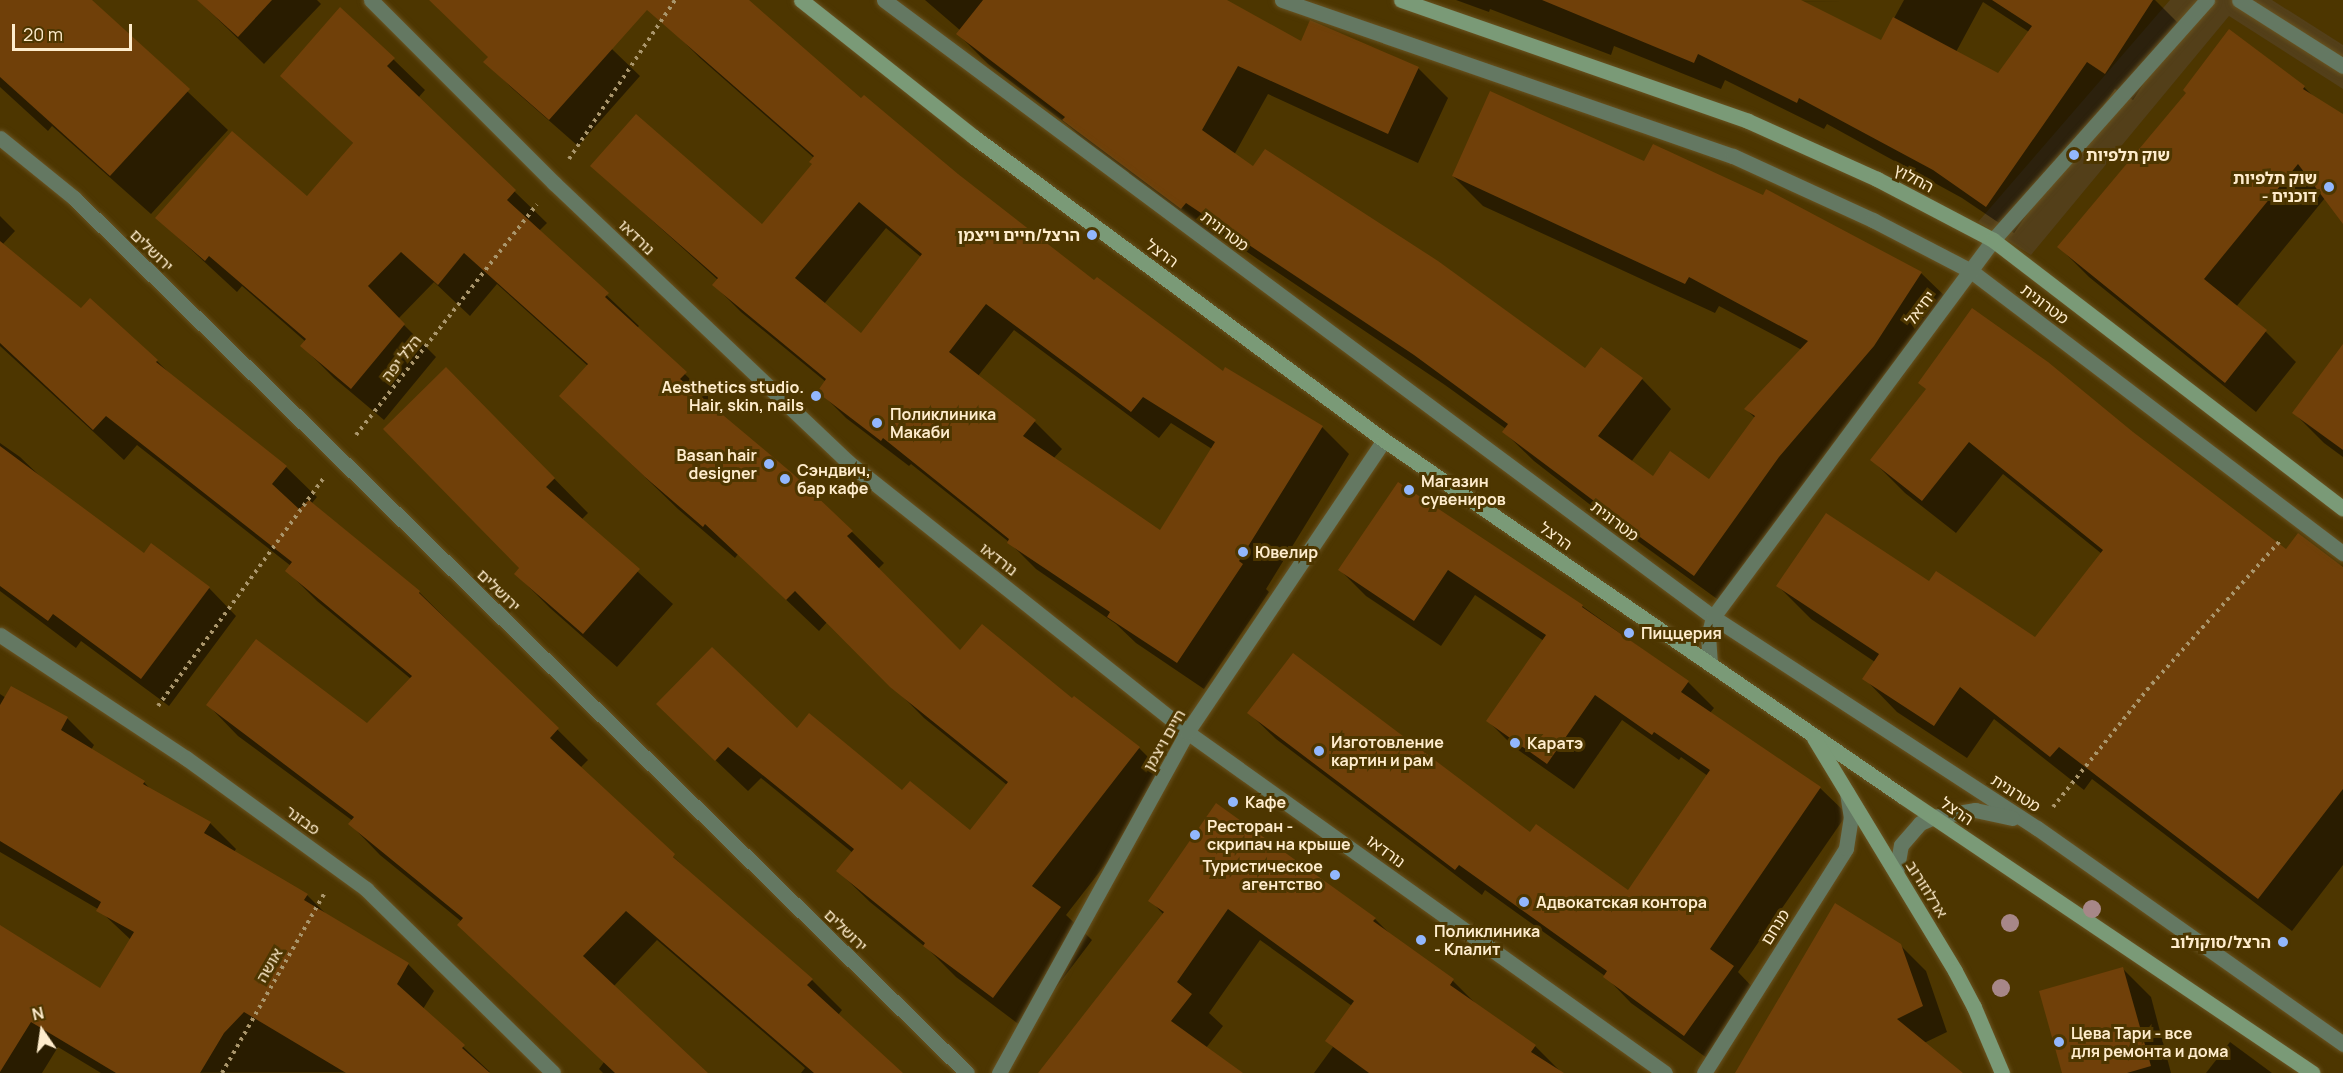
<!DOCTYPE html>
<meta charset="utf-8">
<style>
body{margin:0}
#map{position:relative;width:2343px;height:1073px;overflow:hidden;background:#4d3600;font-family:Manrope,"Noto Sans Hebrew",sans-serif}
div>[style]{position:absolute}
.built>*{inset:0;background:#533f19}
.shadow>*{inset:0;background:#0007}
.building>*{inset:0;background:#704009}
.path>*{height:4px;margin-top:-2px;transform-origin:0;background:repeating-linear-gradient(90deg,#aa966c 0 3px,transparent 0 7.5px)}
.roads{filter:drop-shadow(0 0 2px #695321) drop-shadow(0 0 2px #695321)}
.lane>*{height:15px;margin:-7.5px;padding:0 7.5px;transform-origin:7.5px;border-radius:7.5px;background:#647862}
.street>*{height:15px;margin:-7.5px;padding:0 7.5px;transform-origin:7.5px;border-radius:7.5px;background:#647862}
.secondary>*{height:15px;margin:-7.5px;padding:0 7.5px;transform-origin:7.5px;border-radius:7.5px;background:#7a9a77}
.trees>*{width:18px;height:18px;margin:-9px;border-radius:50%;background:#a78788}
.dots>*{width:16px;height:16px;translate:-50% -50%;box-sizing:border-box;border:3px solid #4d3600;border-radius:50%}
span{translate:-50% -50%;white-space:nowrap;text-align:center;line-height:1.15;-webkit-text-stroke:6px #4d3600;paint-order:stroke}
.poi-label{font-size:16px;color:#feeccc;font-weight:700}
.left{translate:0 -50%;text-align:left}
.right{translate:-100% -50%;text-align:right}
.street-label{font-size:16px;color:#feeccc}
.north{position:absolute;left:12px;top:1001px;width:60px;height:60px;-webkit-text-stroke:4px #4d3600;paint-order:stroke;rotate:347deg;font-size:16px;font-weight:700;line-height:24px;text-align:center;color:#feeccc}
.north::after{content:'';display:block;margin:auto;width:21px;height:27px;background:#feeccc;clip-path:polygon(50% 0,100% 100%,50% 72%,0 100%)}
.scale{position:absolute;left:12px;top:24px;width:120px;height:27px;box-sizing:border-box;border:3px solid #feeccc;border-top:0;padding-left:8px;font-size:18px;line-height:21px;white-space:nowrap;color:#feeccc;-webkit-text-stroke:4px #4d3600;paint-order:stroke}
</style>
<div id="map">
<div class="built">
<div style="clip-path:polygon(2170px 0,2272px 0,2343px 45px,2343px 89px,2229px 16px,2031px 255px,1978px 222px)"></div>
</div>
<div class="shadow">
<div style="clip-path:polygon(0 0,91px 0,228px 130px,151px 214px,52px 126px,48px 131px,0 87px)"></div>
<div style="clip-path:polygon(198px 0,317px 0,321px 4px,264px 64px)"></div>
<div style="clip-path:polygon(430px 0,561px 0,640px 76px,578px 146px,513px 89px,485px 62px,489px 57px)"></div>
<div style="clip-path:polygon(evenodd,649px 0,747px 0,861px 100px,1095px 283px,1223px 373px,1322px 427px,1349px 454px,1266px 589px,1269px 592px,1204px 689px,1136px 643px,1116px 624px,1036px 569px,1009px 542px,911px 464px,909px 466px,846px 418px,819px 391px,826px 382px,741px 312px,714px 285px,718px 280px,592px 166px,762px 227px,814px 165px,814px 158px,700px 58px,673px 31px,649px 0,886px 228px,921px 257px,862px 335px,824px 304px,886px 228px,649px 0,1014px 330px,1159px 438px,1171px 423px,1212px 449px,1161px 532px,1053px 459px,1062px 449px,1035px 422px,978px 376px,1014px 330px)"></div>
<div style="clip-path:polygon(925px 0,1224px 0,1301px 43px,1418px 68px,1448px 98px,1418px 163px,1268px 94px,1234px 155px,1585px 370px,1642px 379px,1671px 409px,1631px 462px,1653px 478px,1709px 481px,1755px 418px,1746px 409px,1802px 350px,1719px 306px,1715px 313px,1483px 206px,1453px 176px,1645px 163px,1921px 273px,1951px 302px,1903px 376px,1809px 487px,1724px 604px,1629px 535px,1534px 461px,1504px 432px,1506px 429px,1445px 385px,1216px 231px,1212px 238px,1094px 150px,1069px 126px,988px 64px,958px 34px,961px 31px)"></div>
<div style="clip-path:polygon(evenodd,1456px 0,1798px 0,1881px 42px,1904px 0,2155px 0,2181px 26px,2133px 100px,2115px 89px,2014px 233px,1962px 198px,1827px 124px,1824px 129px,1725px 80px,1721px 89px,1614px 46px,1611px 55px,1490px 9px,1489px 12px,1456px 0,1983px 2px,2029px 32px,1999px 75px,1956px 52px,1983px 2px)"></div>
<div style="clip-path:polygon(2229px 31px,2304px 87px,2317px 100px,2343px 115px,2343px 222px,2325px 198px,2236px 307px,2266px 332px,2296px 362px,2256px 412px,2089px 277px,2059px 247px,2187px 93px)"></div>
<div style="clip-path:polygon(393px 59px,425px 90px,418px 98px,547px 223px,539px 231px,639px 326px,637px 328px,717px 405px,714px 409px,852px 532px,884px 563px,878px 569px,960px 652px,1073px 700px,1139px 748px,1171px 780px,1066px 915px,1092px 940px,1025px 1029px,956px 977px,929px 950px,870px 902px,838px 871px,853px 853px,761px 778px,748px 791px,690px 736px,797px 730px,970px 832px,1007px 785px,924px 718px,828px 621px,819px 631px,738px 554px,735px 558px,678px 509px,561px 396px,588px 366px,497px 284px,470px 316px,434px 282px,398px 319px,436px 357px,384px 420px,334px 378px,302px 346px,306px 342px,242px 286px,237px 292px,157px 218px,307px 198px,354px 144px,282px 76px)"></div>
<div style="clip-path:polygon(0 216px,15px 231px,2px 245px,81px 310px,157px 361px,173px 377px,286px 467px,317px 497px,312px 503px,419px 592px,588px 760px,580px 768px,704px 886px,812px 980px,842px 1010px,838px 1015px,901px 1073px,801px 1073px,805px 1068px,657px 940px,613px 987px,706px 1073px,603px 1073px,599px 1069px,604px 1062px,462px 922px,380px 855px,350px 824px,353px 821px,238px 736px,208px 705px,367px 725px,411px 679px,317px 601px,287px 571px,291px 566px,137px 445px,124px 460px,0 346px)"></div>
<div style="clip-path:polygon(2343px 346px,2343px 457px,2324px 443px,2294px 413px)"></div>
<div style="clip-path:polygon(1927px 390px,2132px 434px,2286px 551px,2343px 569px,2343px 865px,2292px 931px,2092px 779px,2084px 790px,1994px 719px,1967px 758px,1897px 712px,1864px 678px,1875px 662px,1811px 619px,1778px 586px,1929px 583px,2035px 639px,2102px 554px,2003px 474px,1956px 533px,1905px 493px,1872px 460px)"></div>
<div style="clip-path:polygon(480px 403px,588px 513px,581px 520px,673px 604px,617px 667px,550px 608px,516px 574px,521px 568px)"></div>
<div style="clip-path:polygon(0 443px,20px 457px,44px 480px,144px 555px,151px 545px,209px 588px,236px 616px,169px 706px,81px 641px,76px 648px,0 591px)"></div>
<div style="clip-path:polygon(1398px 484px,1582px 606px,1688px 682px,1714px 708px,1710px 713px,1820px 788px,1847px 814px,1738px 972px,1759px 994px,1711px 1061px,1631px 1003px,1605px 976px,1485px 890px,1482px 895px,1276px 739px,1249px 713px,1530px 834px,1628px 892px,1708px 776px,1681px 757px,1679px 760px,1622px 720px,1574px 789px,1514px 747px,1488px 721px,1544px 641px,1475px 595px,1441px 646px,1366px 596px,1340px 570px)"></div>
<div style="clip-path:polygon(12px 688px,67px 718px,94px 745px,91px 750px,144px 782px,151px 790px,210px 823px,236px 849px,234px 852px,307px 895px,326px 914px,408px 964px,434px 991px,423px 1009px,490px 1072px,101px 1073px,58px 1047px,42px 1073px,0 1073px,0 926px,101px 990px,131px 940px,98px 909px,0 852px,0 694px,6px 698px)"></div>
<div style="clip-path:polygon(1216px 805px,1375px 919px,1395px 939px,1453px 981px,1479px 1007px,1535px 1046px,1562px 1073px,1314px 1073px,1333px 1047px,1327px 1041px,1352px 1006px,1260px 940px,1209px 1013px,1223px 1026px,1206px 1048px,1241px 1073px,1059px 1073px,1163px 914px,1150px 900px)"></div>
<div style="clip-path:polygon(1900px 945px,1926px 971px,1947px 1032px,1924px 1043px,1957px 1073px,1748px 1073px)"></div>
<div style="clip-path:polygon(2123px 969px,2151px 997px,2171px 1073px,2064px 1073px)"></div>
<div style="clip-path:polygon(2230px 1042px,2272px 1073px,2206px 1073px)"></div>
</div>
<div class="building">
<div style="clip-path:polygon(0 0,92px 0,190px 89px,110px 176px,0 77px)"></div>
<div style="clip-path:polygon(197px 0,272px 0,238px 37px)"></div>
<div style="clip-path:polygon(evenodd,429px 0,749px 0,861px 98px,864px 95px,958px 174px,1094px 280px,1097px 277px,1223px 371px,1225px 367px,1323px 426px,1239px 561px,1243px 564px,1177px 663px,1107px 617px,1110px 612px,1007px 543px,1009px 539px,883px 438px,881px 441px,817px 392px,826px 379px,712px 285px,718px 278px,590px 166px,636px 114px,762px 224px,812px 164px,809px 162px,814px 156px,647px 10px,549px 120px,483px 62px,488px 57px,429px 0,859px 202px,922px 254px,861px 333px,795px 278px,859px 202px,429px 0,986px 304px,1131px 412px,1143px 397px,1215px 442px,1160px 530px,1023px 436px,1036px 420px,949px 352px,986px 304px)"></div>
<div style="clip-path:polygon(983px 0,1227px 0,1301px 41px,1310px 20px,1419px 67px,1388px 134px,1238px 66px,1202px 130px,1253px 166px,1265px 149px,1438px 261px,1585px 368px,1601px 347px,1643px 378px,1598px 436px,1653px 476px,1670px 451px,1709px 479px,1755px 416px,1744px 409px,1808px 341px,1689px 277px,1685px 284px,1452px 176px,1490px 91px,1644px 161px,1653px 144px,1763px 195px,1766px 189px,1922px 272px,1874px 346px,1779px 457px,1694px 576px,1597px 506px,1598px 504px,1502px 432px,1508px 424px,1414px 355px,1186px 203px,1181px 209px,1062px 120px,1065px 117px,956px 34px)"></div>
<div style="clip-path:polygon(1542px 0,1801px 0,1881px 40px,1893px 17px,1998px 73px,2032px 26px,1992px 0,2153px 0,2105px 74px,2087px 62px,1986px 207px,1933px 170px,1799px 98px,1797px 103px,1698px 54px,1694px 63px)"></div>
<div style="clip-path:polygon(340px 7px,395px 58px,387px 66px,516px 190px,507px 200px,609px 293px,605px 297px,687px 372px,680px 379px,792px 473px,853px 531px,847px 536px,960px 650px,982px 624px,1072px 698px,1074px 696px,1140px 747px,1032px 886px,1061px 907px,993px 998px,923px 946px,925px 943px,836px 871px,854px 849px,728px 747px,715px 761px,656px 704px,712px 647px,797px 728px,809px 713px,902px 790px,910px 781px,970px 830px,1008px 782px,890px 687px,795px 591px,786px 600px,705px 524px,703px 527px,645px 477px,559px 396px,588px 364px,464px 253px,438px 285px,401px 252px,368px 286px,405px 324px,351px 389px,300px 346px,306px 339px,209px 256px,205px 261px,155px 218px,232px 131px,307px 196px,353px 143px,280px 76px)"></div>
<div style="clip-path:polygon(2229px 29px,2305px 86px,2303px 89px,2343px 114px,2343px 224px,2298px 164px,2204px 279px,2267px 330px,2225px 383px,2057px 247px,2186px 93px,2183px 90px)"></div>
<div style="clip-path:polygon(0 241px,81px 308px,90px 298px,158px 360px,156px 362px,287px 466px,272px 484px,299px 509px,309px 500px,420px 591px,419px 593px,559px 728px,550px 738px,675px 854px,673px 857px,813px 979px,807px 985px,903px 1073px,814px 1073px,626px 911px,583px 956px,708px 1073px,615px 1073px,457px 925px,463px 918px,348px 824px,354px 817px,206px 705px,256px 639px,367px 723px,412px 676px,285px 571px,292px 562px,106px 416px,93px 430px,0 343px)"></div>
<div style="clip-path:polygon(1972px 308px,2048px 362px,2133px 432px,2286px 549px,2298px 533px,2343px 567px,2343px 789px,2258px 899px,2059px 747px,2050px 757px,1960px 687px,1934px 726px,1862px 679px,1879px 654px,1776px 586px,1826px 513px,1929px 581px,1936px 571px,2035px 637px,2103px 550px,1969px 442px,1922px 501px,1870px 460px,1926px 389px,1918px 383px)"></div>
<div style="clip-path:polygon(2343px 344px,2343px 450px,2292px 413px)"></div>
<div style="clip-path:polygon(446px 367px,555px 478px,546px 487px,640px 569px,583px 634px,514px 574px,519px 568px,383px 429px)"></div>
<div style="clip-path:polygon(0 446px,144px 553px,151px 543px,210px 587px,141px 679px,53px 614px,48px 621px,0 586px)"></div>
<div style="clip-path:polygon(1398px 482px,1583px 605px,1582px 607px,1689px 681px,1681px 692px,1821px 787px,1710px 949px,1734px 966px,1684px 1036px,1603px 977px,1607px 971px,1459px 865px,1455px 870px,1247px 713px,1293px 653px,1530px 832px,1536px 824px,1628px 890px,1710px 770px,1654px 732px,1652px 735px,1595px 695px,1547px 764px,1486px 721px,1546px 635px,1448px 570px,1414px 621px,1338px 570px)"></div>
<div style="clip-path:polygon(11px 686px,68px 717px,61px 730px,145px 781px,143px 784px,211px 822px,204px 833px,308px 894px,304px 900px,409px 963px,397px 984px,465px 1045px,462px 1048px,490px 1073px,346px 1073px,244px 1012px,224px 1033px,200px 1073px,116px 1073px,31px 1022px,0 1072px,0 925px,100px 988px,134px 932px,96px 911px,101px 902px,0 841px,0 705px)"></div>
<div style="clip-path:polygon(1216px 803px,1376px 918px,1373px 921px,1454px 979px,1450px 985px,1536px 1045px,1531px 1052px,1564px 1073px,1369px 1073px,1325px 1041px,1354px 1001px,1228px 909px,1177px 982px,1192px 994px,1171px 1021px,1243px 1073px,1038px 1073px,1164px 912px,1148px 901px)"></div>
<div style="clip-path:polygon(1835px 903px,1901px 944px,1923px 1006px,1897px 1019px,1963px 1073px,1735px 1073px)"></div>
<div style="clip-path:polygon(2123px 967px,2151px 1066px,2127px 1073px,2062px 1073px,2039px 991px)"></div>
</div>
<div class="path">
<div style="left:569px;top:159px;width:191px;rotate:-56.3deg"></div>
<div style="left:356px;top:435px;width:293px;rotate:-51.9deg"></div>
<div style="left:158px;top:706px;width:281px;rotate:-54deg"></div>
<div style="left:2053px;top:807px;width:158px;rotate:-51.2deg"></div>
<div style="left:2152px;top:684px;width:192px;rotate:-48.2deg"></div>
<div style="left:222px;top:1073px;width:206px;rotate:-60.3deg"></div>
</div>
<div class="roads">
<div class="lane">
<div style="left:884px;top:0;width:1033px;rotate:36.66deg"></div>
<div style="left:1713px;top:617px;width:387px;rotate:33.1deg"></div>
<div style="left:2037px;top:828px;width:375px;rotate:35.2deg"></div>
<div style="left:1282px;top:0;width:477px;rotate:19.1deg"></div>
<div style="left:1733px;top:156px;width:154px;rotate:24.6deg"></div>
<div style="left:1873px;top:220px;width:110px;rotate:27.5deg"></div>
<div style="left:1971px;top:271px;width:467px;rotate:37.2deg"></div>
<div style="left:1896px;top:873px;width:28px;rotate:-80deg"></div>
<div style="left:1901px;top:845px;width:29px;rotate:-49deg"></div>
<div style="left:1920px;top:823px;width:15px;rotate:-23deg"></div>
<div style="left:1934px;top:817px;width:42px;rotate:-9.7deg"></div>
<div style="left:1975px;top:810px;width:38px;rotate:12deg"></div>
</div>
<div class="street">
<div style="left:371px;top:0;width:259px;rotate:45deg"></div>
<div style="left:554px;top:183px;width:405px;rotate:43.5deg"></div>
<div style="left:848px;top:462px;width:433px;rotate:38.5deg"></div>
<div style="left:1187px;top:732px;width:587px;rotate:35.5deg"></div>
<div style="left:2239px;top:0;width:123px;rotate:32.4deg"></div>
<div style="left:0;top:138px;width:95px;rotate:39deg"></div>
<div style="left:74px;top:198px;width:1250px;rotate:44.42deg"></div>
<div style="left:0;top:635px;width:223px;rotate:33.5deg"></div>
<div style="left:186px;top:758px;width:223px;rotate:36deg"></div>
<div style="left:366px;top:889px;width:262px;rotate:44.5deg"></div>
<div style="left:1710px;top:664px;width:27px;rotate:-94deg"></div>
<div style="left:1708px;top:637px;width:21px;rotate:-76deg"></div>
<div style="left:1713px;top:617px;width:470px;rotate:-53.4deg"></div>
<div style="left:1993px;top:240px;width:322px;rotate:-48.3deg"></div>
<div style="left:999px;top:1073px;width:389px;rotate:-61.1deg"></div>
<div style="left:1187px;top:732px;width:352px;rotate:-56deg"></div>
<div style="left:1704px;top:1073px;width:266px;rotate:-57.7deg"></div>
<div style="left:1846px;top:848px;width:30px;rotate:-81deg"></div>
<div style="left:1851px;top:818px;width:26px;rotate:-99deg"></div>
</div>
<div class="secondary">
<div style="left:801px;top:0;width:221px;rotate:38.4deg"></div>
<div style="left:974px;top:137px;width:510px;rotate:36.47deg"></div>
<div style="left:1384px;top:440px;width:629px;rotate:34.5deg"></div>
<div style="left:1902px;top:796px;width:495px;rotate:34deg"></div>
<div style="left:1401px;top:0;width:367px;rotate:19.2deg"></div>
<div style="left:1748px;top:121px;width:141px;rotate:24.2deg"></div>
<div style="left:1877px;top:179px;width:131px;rotate:27.7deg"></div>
<div style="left:1993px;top:240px;width:441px;rotate:37.5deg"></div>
<div style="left:1814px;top:738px;width:272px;rotate:58.8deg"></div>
<div style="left:1955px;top:971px;width:41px;rotate:62.2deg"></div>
<div style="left:1974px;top:1007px;width:72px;rotate:67deg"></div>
</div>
</div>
<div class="trees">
<div style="left:2092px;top:909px"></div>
<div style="left:2010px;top:923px"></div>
<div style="left:2001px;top:988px"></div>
</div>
<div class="dots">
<div style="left:2074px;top:155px;background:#92b7fd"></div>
<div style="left:2329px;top:187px;background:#92b7fd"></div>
<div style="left:1092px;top:235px;background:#92b7fd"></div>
<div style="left:816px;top:396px;background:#92b7fd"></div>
<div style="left:877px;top:423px;background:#92b7fd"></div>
<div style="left:769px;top:464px;background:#92b7fd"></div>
<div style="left:785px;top:479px;background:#92b7fd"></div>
<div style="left:1409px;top:490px;background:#92b7fd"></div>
<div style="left:1243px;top:552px;background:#92b7fd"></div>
<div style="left:1629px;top:633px;background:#92b7fd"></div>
<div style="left:1515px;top:743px;background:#92b7fd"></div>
<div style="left:1319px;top:751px;background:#92b7fd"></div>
<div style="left:1233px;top:802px;background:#92b7fd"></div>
<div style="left:1195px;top:835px;background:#92b7fd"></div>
<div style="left:1335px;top:875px;background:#92b7fd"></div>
<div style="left:1524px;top:902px;background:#92b7fd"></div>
<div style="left:1421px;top:940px;background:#92b7fd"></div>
<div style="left:2283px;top:942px;background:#92b7fd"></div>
<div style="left:2059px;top:1042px;background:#92b7fd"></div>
</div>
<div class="poi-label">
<span class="left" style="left:2086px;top:155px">שוק תלפיות</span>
<span class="right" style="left:2317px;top:187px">שוק תלפיות<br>- דוכנים</span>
<span class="right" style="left:1080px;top:235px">הרצל/חיים וייצמן</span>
<span class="right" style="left:804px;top:396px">Aesthetics studio.<br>Hair, skin, nails</span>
<span class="left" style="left:890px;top:423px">Поликлиника<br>Макаби</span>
<span class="right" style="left:757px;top:464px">Basan hair<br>designer</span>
<span class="left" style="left:797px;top:479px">Сэндвич,<br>бар кафе</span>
<span class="left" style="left:1421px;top:490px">Магазин<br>сувениров</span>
<span class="left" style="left:1255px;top:552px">Ювелир</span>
<span class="left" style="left:1641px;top:633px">Пиццерия</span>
<span class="left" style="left:1331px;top:751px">Изготовление<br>картин и рам</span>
<span class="left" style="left:1527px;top:743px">Каратэ</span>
<span class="left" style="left:1245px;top:802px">Кафе</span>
<span class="left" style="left:1207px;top:835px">Ресторан -<br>скрипач на крыше</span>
<span class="right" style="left:1323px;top:875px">Туристическое<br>агентство</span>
<span class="left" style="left:1536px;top:902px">Адвокатская контора</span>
<span class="left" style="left:1434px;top:940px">Поликлиника<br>- Клалит</span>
<span class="right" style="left:2271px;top:942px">הרצל/סוקולוב</span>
<span class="left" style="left:2071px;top:1042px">Цева Тари - все<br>для ремонта и дома</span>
</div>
<div class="street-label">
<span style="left:1914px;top:178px;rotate:28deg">החלוץ</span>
<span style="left:1225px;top:231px;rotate:37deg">מטרונית</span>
<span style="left:637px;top:237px;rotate:44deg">נורדאו</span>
<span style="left:152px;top:250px;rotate:44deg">ירושלים</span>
<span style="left:1162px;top:253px;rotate:36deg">הרצל</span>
<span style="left:2045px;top:304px;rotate:37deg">מטרונית</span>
<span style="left:1920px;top:308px;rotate:-53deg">יחיאל</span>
<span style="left:401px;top:358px;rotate:-52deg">הלל יפה</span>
<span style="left:1615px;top:521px;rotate:37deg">מטרונית</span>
<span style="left:1556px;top:536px;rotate:35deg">הרצל</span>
<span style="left:999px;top:559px;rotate:38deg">נורדאו</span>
<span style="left:499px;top:590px;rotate:44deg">ירושלים</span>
<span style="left:1164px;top:740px;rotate:-60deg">חיים ויצמן</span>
<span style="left:2016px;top:793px;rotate:33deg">מטרונית</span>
<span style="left:1957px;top:811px;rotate:34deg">הרצל</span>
<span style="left:303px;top:820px;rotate:36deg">פבזנר</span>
<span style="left:1386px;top:851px;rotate:36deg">נורדאו</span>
<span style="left:1927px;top:889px;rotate:58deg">ארלוזורוב</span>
<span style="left:1775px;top:927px;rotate:-58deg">מנחם</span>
<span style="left:846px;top:930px;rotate:44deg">ירושלים</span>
<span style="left:269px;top:965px;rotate:-60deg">אושה</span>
</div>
<div class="north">N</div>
<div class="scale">20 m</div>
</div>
